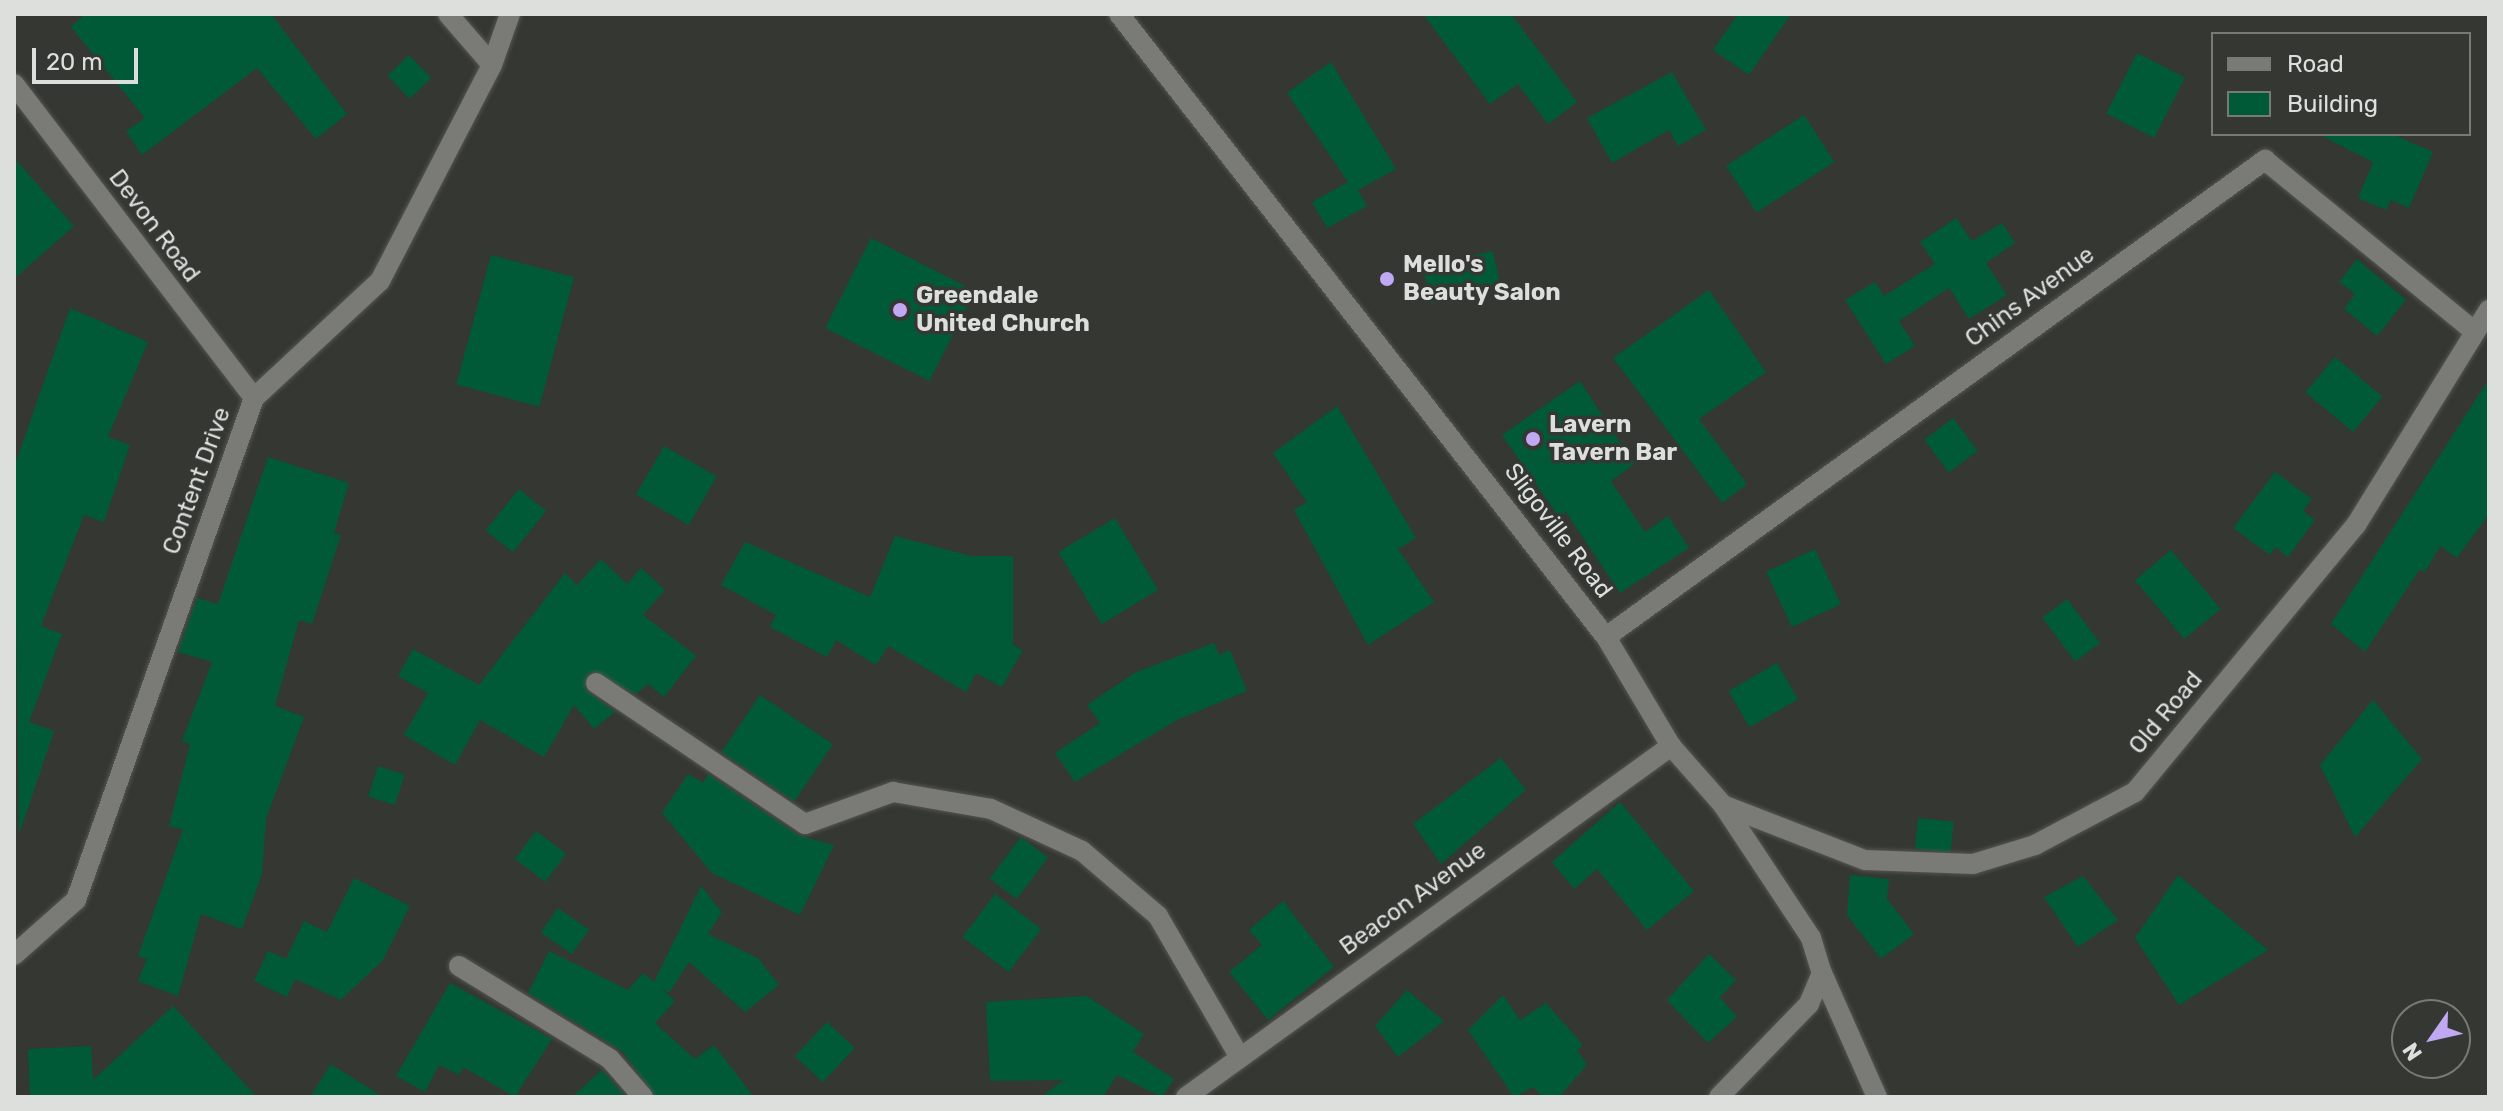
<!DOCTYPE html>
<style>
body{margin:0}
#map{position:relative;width:2503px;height:1111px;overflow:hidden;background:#353732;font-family:Rubik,sans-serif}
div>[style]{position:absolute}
.building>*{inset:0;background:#005a38;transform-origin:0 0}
.roads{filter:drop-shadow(0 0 2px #535551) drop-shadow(0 0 2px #535551)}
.minor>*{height:20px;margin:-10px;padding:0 10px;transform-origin:10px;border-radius:10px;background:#7a7a77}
.dots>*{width:22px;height:22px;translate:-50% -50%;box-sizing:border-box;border:4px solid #353732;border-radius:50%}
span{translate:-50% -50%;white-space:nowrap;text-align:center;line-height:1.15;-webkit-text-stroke:7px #353732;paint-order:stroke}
.street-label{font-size:24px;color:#dddfdc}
.poi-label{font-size:24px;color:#dddfdc;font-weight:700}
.left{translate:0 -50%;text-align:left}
.frame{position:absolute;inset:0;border:16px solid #dddfdc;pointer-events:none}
.legend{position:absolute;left:2211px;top:32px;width:260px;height:104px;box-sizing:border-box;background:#353732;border:2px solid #787a76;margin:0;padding:10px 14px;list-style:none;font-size:24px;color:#dddfdc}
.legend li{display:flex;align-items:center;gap:16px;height:40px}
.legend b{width:40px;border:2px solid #787a76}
.north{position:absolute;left:2391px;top:999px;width:80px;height:80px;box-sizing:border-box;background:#353732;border:2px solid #787a76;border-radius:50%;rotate:236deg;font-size:22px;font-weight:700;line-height:32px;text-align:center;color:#dddfdc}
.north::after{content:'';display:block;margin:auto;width:28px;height:36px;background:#c1a8f3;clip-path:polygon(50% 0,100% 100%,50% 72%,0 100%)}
.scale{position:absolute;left:32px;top:48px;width:106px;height:36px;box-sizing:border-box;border:4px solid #dddfdc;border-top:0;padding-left:10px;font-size:24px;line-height:28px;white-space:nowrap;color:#dddfdc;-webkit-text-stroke:6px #353732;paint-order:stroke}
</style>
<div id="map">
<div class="building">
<div style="clip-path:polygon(85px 14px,271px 14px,347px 114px,316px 139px,257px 68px,142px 155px,126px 131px,145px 118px,71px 27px)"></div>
<div style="clip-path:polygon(1423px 14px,1511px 14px,1577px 102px,1548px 124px,1518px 84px,1490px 104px)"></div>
<div style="clip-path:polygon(1738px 14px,1791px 14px,1749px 75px,1713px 50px)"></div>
<div style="left:2137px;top:53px;width:54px;height:68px;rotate:27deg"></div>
<div style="left:409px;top:55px;width:32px;height:30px;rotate:46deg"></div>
<div style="clip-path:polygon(1331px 62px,1396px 169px,1358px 190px,1367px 206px,1327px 228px,1312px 202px,1348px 182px,1287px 93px)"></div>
<div style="clip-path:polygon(1672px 72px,1706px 130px,1678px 146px,1669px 130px,1612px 163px,1587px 118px)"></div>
<div style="left:1804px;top:115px;width:56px;height:93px;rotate:57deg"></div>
<div style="clip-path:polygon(2318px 134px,2392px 134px,2433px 152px,2409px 208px,2391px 200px,2386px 210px,2358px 198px,2373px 162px)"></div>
<div style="clip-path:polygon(14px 158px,74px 226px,14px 279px)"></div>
<div style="clip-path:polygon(1956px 218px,1972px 241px,2002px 223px,2015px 243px,1986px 263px,2007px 295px,1969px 319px,1949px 288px,1899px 321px,1915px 346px,1886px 364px,1845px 300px,1875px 282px,1884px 296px,1935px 264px,1920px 242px)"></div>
<div style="left:871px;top:238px;width:117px;height:101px;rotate:27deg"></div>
<div style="left:1493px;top:251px;width:39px;height:72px;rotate:78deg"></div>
<div style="left:491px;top:255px;width:86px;height:134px;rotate:15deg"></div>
<div style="clip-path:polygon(2357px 259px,2406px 300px,2377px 336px,2344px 309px,2355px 294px,2339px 282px)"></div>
<div style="clip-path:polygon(1709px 290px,1766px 372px,1699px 419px,1747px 484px,1722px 503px,1613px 358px)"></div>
<div style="clip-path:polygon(70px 308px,148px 342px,108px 437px,130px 445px,104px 522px,84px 515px,41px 626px,62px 634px,29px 722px,54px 731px,19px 835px,14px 467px)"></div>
<div style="left:2335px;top:357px;width:62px;height:46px;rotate:40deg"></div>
<div style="clip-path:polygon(2489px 379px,2489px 514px,2457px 558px,2440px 546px,2425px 572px,2420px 569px,2365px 652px,2331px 624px)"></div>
<div style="clip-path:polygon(1580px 381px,1634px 464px,1611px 481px,1645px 532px,1668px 516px,1689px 548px,1620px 593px,1566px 512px,1559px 517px,1502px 435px)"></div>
<div style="clip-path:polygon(1337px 406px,1416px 538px,1398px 549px,1434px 602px,1368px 645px,1294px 510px,1307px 502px,1273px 453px)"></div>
<div style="left:1953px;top:418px;width:41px;height:36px;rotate:53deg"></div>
<div style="left:664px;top:446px;width:61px;height:56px;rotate:30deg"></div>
<div style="clip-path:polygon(268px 457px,349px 483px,334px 533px,341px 535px,312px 624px,299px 620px,275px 706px,304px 717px,266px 819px,262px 874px,242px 929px,201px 914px,178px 996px,138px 981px,147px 959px,138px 956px,183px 829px,169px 826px,190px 744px,182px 741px,212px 662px,178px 652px,197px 598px,218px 604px)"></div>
<div style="clip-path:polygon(2275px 472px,2312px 499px,2303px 511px,2315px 520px,2288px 557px,2275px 547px,2270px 555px,2233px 528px)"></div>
<div style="left:519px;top:489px;width:35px;height:53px;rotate:39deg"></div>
<div style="left:1115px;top:518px;width:84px;height:66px;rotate:59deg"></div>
<div style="clip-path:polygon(895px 536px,971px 556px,1013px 556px,1013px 645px,1023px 650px,1002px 687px,976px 673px,966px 692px,888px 646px,876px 665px,836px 640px,827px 657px,770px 627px,776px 615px,721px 585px,745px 542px,870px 597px)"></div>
<div style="left:1815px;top:549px;width:61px;height:54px;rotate:65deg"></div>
<div style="left:2171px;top:550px;width:77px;height:47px;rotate:50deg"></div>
<div style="clip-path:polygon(601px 559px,627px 584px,641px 568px,665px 590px,643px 615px,696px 656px,664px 697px,648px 684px,636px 694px,590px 672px,585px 689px,615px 712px,594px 729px,574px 705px,544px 757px,480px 720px,455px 765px,404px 735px,428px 693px,398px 676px,413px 649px,479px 685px,565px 573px,577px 585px)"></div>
<div style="left:2067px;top:599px;width:55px;height:31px;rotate:53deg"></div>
<div style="clip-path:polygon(1214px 643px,1219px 655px,1230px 650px,1247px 691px,1177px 720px,1075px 782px,1055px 753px,1100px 723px,1087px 705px,1136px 672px)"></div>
<div style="left:1777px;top:663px;width:42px;height:56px;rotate:60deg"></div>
<div style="left:760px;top:695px;width:88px;height:69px;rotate:34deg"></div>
<div style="clip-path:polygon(2373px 700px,2422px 759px,2355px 837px,2320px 765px)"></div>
<div style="clip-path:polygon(1501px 758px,1526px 790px,1441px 864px,1413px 824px)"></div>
<div style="left:378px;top:766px;width:28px;height:32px;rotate:18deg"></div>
<div style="clip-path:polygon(688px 774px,703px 783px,708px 774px,798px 835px,834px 845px,800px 915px,712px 873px,662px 813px)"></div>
<div style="clip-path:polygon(1620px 802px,1694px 891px,1647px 930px,1597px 869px,1574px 889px,1552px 862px)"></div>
<div style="left:1918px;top:818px;width:36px;height:31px;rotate:6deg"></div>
<div style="left:536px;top:831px;width:38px;height:35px;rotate:37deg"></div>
<div style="left:1021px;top:837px;width:34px;height:52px;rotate:37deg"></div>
<div style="clip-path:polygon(1850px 875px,1889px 879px,1887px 899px,1914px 934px,1881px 959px,1847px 915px)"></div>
<div style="clip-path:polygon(2178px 875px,2268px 950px,2179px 1005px,2135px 938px)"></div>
<div style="clip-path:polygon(2083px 876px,2118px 920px,2078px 947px,2044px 897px)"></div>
<div style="clip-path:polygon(354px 878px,410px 906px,383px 960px,341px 1000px,295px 979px,287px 997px,254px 981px,268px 951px,286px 959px,304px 921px,327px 932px)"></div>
<div style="clip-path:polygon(701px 886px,722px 912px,708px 934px,758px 958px,779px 985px,745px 1012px,689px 962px,669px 993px,660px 988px,675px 1001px,655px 1023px,695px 1059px,714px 1045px,754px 1097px,656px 1097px,622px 1051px,528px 993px,549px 951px,628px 990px,643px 973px,654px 982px)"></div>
<div style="left:995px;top:894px;width:58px;height:54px;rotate:37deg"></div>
<div style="clip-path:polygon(1283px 901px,1334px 967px,1268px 1020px,1229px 972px,1262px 945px,1249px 930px)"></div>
<div style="left:558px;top:908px;width:38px;height:30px;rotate:35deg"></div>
<div style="clip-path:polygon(1709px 954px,1736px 980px,1720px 997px,1737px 1017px,1708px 1043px,1667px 1000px)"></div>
<div style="clip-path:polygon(450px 983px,552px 1039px,515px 1097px,463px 1067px,459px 1075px,439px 1065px,425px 1092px,396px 1076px)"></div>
<div style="clip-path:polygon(1407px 990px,1444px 1021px,1398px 1057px,1375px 1026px)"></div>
<div style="clip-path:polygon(1503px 995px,1520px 1020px,1546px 1003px,1583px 1045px,1577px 1050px,1587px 1065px,1559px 1097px,1542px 1097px,1534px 1087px,1514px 1097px,1468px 1030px)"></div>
<div style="clip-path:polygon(1087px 996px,1144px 1034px,1133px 1052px,1174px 1079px,1162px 1097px,1117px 1075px,1103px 1097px,1041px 1097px,1064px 1080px,990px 1081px,986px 1002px)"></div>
<div style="clip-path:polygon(173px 1006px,257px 1097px,30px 1097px,28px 1049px,91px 1046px,93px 1080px)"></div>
<div style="left:827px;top:1022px;width:38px;height:47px;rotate:43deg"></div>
<div style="clip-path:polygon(331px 1064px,383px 1097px,310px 1097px)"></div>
<div style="clip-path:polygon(602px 1070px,626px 1097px,572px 1097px)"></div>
</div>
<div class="roads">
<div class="minor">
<div style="left:448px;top:14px;width:67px;rotate:49.2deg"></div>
<div style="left:1119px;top:14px;width:791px;rotate:51.99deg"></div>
<div style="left:1606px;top:637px;width:127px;rotate:59.2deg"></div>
<div style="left:1671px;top:746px;width:79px;rotate:48.6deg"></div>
<div style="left:1723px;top:805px;width:159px;rotate:56.5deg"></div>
<div style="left:1811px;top:938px;width:37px;rotate:73deg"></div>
<div style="left:1822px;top:973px;width:34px;rotate:113deg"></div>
<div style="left:1809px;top:1004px;width:129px;rotate:134.1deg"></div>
<div style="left:14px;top:84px;width:395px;rotate:52.6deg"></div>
<div style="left:1606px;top:637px;width:814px;rotate:-35.9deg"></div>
<div style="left:2265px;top:160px;width:271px;rotate:39.3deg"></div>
<div style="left:596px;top:683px;width:252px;rotate:34deg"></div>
<div style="left:805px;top:824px;width:94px;rotate:-20deg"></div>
<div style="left:893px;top:792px;width:99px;rotate:9.8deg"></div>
<div style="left:991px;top:809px;width:100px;rotate:24.8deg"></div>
<div style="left:1082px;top:851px;width:100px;rotate:40.5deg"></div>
<div style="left:1158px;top:916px;width:162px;rotate:59.9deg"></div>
<div style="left:1723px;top:805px;width:152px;rotate:21.2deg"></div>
<div style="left:1865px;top:860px;width:108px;rotate:2.1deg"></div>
<div style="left:1973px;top:864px;width:65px;rotate:-17deg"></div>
<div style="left:2035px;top:845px;width:113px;rotate:-27.9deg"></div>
<div style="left:2135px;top:792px;width:347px;rotate:-50.4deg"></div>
<div style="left:2356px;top:525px;width:253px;rotate:-58.3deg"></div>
<div style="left:14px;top:955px;width:83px;rotate:-41.6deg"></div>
<div style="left:76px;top:900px;width:533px;rotate:-70.48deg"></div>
<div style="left:254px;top:398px;width:172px;rotate:-42.9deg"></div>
<div style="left:380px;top:281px;width:243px;rotate:-62.6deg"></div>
<div style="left:492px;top:65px;width:54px;rotate:-70.6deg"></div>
<div style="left:459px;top:966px;width:177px;rotate:31.6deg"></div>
<div style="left:610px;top:1059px;width:50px;rotate:49deg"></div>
<div style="left:1822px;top:973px;width:136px;rotate:66.1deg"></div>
<div style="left:1186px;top:1097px;width:599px;rotate:-35.89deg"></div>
</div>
</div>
<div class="dots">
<div style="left:1387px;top:279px;background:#c1a8f3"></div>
<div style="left:900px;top:310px;background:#c1a8f3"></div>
<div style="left:1533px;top:439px;background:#c1a8f3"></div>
</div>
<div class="street-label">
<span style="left:154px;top:226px;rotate:53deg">Devon Road</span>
<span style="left:2030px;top:297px;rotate:-36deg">Chins Avenue</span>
<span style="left:197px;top:481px;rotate:-70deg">Content Drive</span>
<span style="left:1558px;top:531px;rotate:53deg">Sligoville Road</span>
<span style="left:2166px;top:713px;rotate:-50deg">Old Road</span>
<span style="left:1413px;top:899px;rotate:-36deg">Beacon Avenue</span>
</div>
<div class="poi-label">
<span class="left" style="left:1403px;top:279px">Mello's<br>Beauty Salon</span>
<span class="left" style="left:916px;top:310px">Greendale<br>United Church</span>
<span class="left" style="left:1549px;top:439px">Lavern<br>Tavern Bar</span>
</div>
<div class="frame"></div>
<ul class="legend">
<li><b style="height:10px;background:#7a7a77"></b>Road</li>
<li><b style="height:22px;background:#005a38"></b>Building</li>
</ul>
<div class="north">N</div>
<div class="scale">20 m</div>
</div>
